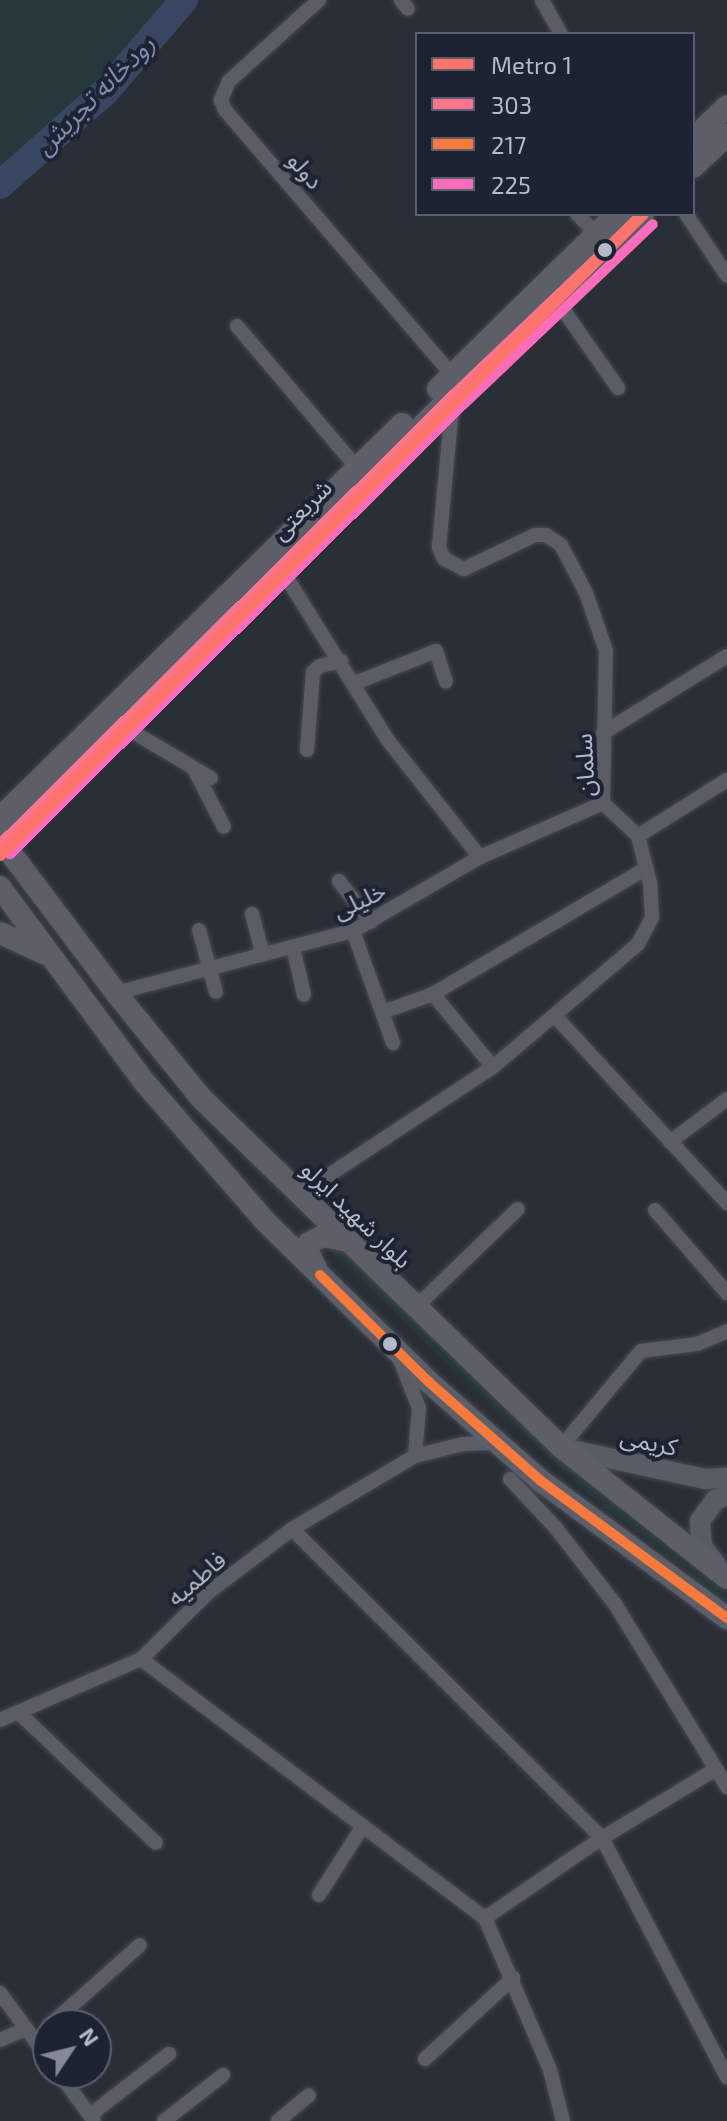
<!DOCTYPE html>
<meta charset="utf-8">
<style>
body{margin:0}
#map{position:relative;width:727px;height:2121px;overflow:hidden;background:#2a2e37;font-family:"Exo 2","Noto Sans Arabic",sans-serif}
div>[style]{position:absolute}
.green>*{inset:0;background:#27383d}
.river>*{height:28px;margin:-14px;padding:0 14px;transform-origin:14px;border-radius:14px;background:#394661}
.roads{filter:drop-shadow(0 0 2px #464950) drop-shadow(0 0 2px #464950)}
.minor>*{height:14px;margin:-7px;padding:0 7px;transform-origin:7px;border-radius:7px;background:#5a5d65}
.secondary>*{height:20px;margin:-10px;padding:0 10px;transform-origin:10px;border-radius:10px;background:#585c64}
.primary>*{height:22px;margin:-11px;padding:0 11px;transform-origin:11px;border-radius:11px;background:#5c5f67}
.bus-1>*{height:10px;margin:-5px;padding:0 5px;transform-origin:5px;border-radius:5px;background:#fc738d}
.bus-2>*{height:10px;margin:-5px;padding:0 5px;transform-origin:5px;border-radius:5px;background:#f6793e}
.bus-3>*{height:10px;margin:-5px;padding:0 5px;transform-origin:5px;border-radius:5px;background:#fb6dba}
.metro-1>*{height:12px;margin:-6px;padding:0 6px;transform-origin:6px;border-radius:6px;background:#ff736d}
.dots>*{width:22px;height:22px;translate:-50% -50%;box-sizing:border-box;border:4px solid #1d2332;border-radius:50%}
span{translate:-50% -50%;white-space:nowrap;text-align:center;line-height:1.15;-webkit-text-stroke:8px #1d2332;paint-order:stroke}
.street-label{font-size:24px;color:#b4bac8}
.water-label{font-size:26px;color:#7c8daf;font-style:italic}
.legend{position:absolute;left:415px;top:32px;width:280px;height:184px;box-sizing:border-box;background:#1d2332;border:2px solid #595f6e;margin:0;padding:10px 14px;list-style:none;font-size:24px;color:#b4bac8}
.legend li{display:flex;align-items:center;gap:16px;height:40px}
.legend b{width:40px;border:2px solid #595f6e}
.north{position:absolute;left:32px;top:2009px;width:80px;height:80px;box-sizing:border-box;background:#1d2332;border:2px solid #595f6e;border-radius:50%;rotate:55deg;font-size:22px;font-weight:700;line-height:32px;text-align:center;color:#b4bac8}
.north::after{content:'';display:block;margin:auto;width:28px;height:36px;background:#848995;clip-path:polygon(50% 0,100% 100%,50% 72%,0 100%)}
</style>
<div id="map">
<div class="green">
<div style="clip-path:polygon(0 0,166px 0,128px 54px,48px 132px,0 170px)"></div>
<div style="clip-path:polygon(334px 1241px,588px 1484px,695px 1571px,727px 1592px,727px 1602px,599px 1503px,499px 1413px,330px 1251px)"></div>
</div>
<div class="river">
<div style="left:0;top:185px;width:142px;rotate:-41.6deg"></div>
<div style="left:106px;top:91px;width:120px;rotate:-49.4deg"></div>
</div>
<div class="roads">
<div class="minor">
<div style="left:319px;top:0;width:121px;rotate:138deg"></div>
<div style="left:229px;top:81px;width:21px;rotate:113deg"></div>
<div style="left:221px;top:100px;width:11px;rotate:68deg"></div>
<div style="left:225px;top:110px;width:349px;rotate:49.4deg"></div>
<div style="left:401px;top:0;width:11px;rotate:52deg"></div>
<div style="left:542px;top:0;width:39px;rotate:61deg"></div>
<div style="left:577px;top:214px;width:28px;rotate:46deg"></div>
<div style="left:686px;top:214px;width:74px;rotate:56.5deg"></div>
<div style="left:555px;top:298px;width:110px;rotate:55deg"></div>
<div style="left:237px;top:326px;width:186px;rotate:49.8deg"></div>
<div style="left:280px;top:567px;width:203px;rotate:58.1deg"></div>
<div style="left:387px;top:739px;width:150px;rotate:51.8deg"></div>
<div style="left:355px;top:683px;width:87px;rotate:-21.6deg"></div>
<div style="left:436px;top:651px;width:32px;rotate:72deg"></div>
<div style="left:123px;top:726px;width:102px;rotate:30.6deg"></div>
<div style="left:603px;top:733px;width:146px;rotate:-31.8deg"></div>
<div style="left:307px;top:750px;width:78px;rotate:-85.6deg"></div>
<div style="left:313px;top:672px;width:9px;rotate:-41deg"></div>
<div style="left:320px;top:666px;width:22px;rotate:-13deg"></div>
<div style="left:194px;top:769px;width:65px;rotate:62.7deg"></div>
<div style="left:638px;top:836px;width:105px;rotate:-32.2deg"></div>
<div style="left:339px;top:881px;width:52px;rotate:52deg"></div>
<div style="left:252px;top:914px;width:42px;rotate:75deg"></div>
<div style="left:199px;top:930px;width:64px;rotate:74.7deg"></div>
<div style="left:353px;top:931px;width:119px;rotate:70.3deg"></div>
<div style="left:293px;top:947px;width:49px;rotate:77.1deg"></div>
<div style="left:116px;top:993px;width:245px;rotate:-14.7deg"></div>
<div style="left:353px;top:931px;width:147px;rotate:-30.2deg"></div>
<div style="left:480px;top:857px;width:134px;rotate:-23.7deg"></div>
<div style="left:433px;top:994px;width:94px;rotate:50.6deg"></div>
<div style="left:383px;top:1012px;width:53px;rotate:-19.8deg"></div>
<div style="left:433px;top:994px;width:248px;rotate:-30.5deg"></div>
<div style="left:556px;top:1017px;width:253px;rotate:47.4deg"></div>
<div style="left:670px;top:1142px;width:71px;rotate:-37deg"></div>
<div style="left:296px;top:1191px;width:30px;rotate:-24deg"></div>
<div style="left:323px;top:1179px;width:204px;rotate:-33.4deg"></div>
<div style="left:493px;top:1067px;width:190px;rotate:-40.3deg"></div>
<div style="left:638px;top:944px;width:30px;rotate:-62deg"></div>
<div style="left:652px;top:918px;width:35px;rotate:-93deg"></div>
<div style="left:650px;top:883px;width:49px;rotate:-104.3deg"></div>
<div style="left:638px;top:836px;width:48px;rotate:-136.7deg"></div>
<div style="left:603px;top:803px;width:152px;rotate:-88.9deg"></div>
<div style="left:606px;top:651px;width:61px;rotate:-109deg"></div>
<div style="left:586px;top:593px;width:54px;rotate:-117.5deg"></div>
<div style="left:561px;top:545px;width:18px;rotate:-146deg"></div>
<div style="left:546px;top:535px;width:11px;rotate:180deg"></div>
<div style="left:535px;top:535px;width:79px;rotate:154.4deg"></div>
<div style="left:464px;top:569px;width:22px;rotate:-153deg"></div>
<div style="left:444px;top:559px;width:13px;rotate:-113deg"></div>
<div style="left:439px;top:547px;width:152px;rotate:-84.7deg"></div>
<div style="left:655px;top:1210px;width:110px;rotate:49.1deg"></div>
<div style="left:416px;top:1307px;width:141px;rotate:-43.9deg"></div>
<div style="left:400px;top:1360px;width:52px;rotate:68.4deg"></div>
<div style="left:419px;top:1408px;width:48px;rotate:94.8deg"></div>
<div style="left:561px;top:1447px;width:125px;rotate:-50.2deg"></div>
<div style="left:641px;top:1351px;width:56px;rotate:-7.1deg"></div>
<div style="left:697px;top:1344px;width:33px;rotate:-23deg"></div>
<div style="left:510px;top:1479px;width:66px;rotate:46.8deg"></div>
<div style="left:555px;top:1527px;width:98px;rotate:52.1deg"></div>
<div style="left:615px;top:1604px;width:215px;rotate:58.5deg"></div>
<div style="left:292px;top:1529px;width:438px;rotate:44.9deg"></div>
<div style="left:602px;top:1838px;width:270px;rotate:62.4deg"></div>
<div style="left:141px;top:1659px;width:431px;rotate:37deg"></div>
<div style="left:485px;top:1918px;width:165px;rotate:66.8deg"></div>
<div style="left:550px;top:2070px;width:53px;rotate:75.7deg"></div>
<div style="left:18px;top:1712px;width:190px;rotate:43.5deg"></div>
<div style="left:0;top:1720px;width:154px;rotate:-23.4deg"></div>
<div style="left:141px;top:1659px;width:95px;rotate:-44.6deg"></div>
<div style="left:209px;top:1592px;width:104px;rotate:-37.2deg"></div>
<div style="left:292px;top:1529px;width:143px;rotate:-30.7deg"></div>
<div style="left:415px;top:1456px;width:49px;rotate:-14deg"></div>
<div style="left:463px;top:1444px;width:34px;rotate:-2deg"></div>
<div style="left:319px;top:1895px;width:82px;rotate:-57.5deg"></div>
<div style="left:485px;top:1918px;width:142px;rotate:-34.4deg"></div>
<div style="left:602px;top:1838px;width:133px;rotate:-31.2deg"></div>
<div style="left:0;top:1993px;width:81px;rotate:53.6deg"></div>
<div style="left:50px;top:2025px;width:120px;rotate:-41.6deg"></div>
<div style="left:0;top:2040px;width:28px;rotate:-23deg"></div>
<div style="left:425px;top:2059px;width:120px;rotate:-42.6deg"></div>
<div style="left:59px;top:2073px;width:59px;rotate:53.9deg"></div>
<div style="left:90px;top:2115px;width:100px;rotate:-37.7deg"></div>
<div style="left:164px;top:2121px;width:75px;rotate:-37.9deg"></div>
<div style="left:278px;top:2121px;width:40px;rotate:-40deg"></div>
</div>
<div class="secondary">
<div style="left:563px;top:1448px;width:145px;rotate:12.3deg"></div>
<div style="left:705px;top:1479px;width:22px;rotate:-3deg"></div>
<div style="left:717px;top:1566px;width:25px;rotate:-127deg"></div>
<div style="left:702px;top:1546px;width:25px;rotate:-95deg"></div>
<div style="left:700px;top:1521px;width:26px;rotate:-54deg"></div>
<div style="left:715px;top:1500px;width:13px;rotate:-23deg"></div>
</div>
<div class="primary">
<div style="left:693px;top:139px;width:47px;rotate:-44.1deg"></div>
<div style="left:693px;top:167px;width:47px;rotate:-43.3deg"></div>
<div style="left:438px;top:389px;width:250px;rotate:-44.4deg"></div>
<div style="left:0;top:818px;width:563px;rotate:-44.42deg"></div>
<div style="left:0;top:839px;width:193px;rotate:53deg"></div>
<div style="left:116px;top:993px;width:135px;rotate:51deg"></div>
<div style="left:201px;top:1098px;width:501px;rotate:44.11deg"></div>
<div style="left:561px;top:1447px;width:211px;rotate:38.3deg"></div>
<div style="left:0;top:844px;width:638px;rotate:-44.75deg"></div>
<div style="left:453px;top:395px;width:262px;rotate:-43.6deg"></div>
<div style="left:0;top:887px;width:245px;rotate:53.5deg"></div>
<div style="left:146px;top:1084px;width:181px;rotate:49deg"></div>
<div style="left:265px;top:1221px;width:230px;rotate:44.5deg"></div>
<div style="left:429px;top:1382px;width:149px;rotate:41.5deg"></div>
<div style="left:541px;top:1481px;width:231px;rotate:36.4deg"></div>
<div style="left:0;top:933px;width:51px;rotate:24.5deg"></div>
<div style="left:316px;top:1268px;width:18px;rotate:-117deg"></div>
<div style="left:308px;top:1252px;width:9px;rotate:-84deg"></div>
<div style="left:309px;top:1243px;width:16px;rotate:-27deg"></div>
<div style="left:323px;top:1236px;width:26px;rotate:11deg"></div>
</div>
</div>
<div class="bus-1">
<div style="left:0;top:844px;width:638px;rotate:-44.75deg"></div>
<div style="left:453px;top:395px;width:262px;rotate:-43.6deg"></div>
</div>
<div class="bus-2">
<div style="left:320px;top:1275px;width:153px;rotate:44.5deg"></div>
<div style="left:429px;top:1382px;width:149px;rotate:41.5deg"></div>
<div style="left:541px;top:1481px;width:231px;rotate:36.4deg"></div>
</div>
<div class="bus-3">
<div style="left:10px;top:854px;width:638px;rotate:-44.75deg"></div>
<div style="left:463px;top:405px;width:262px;rotate:-43.6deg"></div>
</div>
<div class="metro-1">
<div style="left:0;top:855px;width:908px;rotate:-44.91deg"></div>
</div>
<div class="dots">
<div style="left:605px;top:250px;background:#b4bac8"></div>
<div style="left:390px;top:1344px;background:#b4bac8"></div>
</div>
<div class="street-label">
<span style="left:306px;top:170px;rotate:49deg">دولو</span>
<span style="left:301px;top:509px;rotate:-45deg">شریعتی</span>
<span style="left:584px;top:765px;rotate:-93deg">سلمان</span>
<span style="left:359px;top:900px;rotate:-25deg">خلیلی</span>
<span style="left:357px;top:1214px;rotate:44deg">بلوار شهید ایرلو</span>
<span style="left:649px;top:1441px;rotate:12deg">کریمی</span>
<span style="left:196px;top:1578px;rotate:-41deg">فاطمیه</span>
</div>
<div class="water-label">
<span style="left:94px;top:94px;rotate:-45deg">رودخانه تجریش</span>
</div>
<ul class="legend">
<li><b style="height:10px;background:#ff736d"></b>Metro 1</li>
<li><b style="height:10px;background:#fc738d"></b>303</li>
<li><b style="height:10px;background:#f6793e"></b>217</li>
<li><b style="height:10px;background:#fb6dba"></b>225</li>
</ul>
<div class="north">N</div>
</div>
